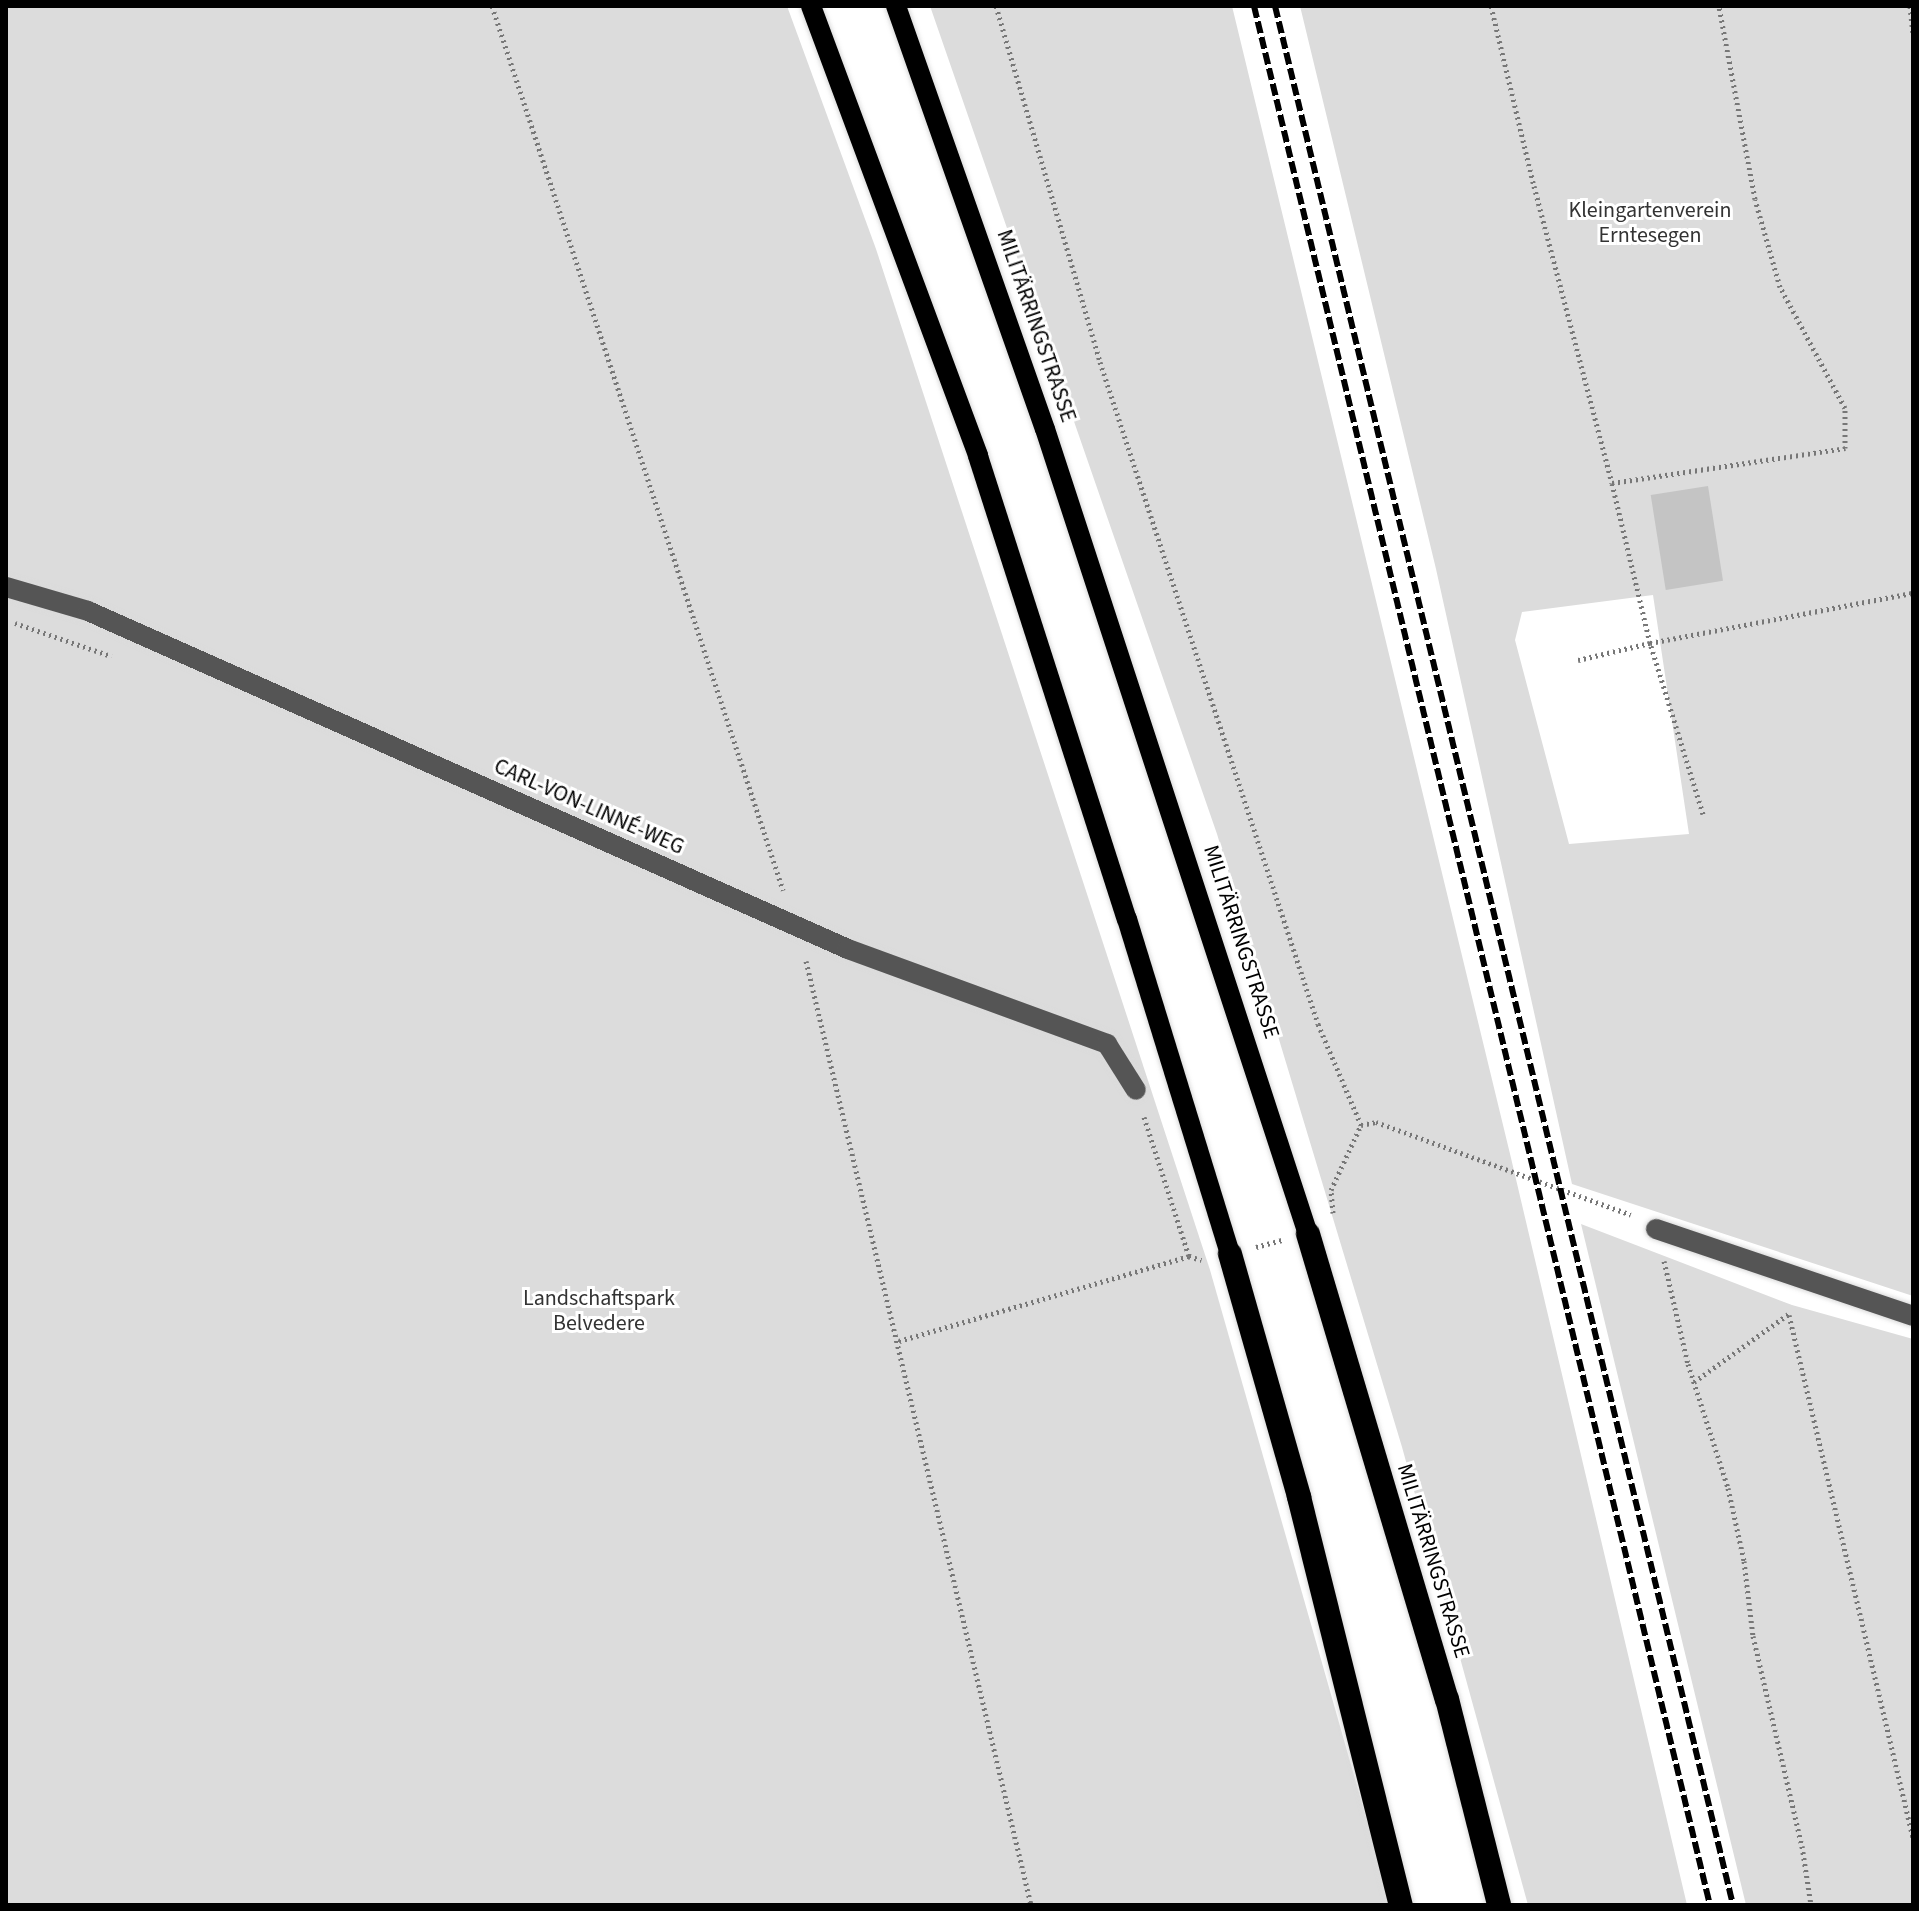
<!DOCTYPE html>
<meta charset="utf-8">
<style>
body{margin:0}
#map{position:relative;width:1919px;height:1911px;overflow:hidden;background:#fff;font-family:"Source Sans 3",sans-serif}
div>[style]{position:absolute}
.green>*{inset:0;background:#dcdcdc}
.building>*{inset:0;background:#c4c4c4;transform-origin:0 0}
.path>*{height:5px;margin-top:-2.5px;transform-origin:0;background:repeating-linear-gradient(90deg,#777 0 2px,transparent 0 6px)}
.roads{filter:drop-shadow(0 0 2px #dbdbdb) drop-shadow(0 0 2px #dbdbdb)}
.minor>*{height:20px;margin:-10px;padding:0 10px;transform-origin:10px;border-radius:10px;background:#555}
.major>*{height:20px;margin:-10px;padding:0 10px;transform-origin:10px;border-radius:10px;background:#000}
.highway>*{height:24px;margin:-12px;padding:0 12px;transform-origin:12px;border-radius:12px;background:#000}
.rail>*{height:6px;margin-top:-3px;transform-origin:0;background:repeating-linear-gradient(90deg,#000 0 12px,transparent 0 16px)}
span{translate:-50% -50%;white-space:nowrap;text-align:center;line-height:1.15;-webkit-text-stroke:6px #fff;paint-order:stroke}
.park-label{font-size:22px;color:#333}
.street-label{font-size:22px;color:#000}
.frame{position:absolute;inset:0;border:8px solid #000;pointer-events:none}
</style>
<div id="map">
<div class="green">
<div style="clip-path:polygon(6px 6px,787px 6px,876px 249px,1210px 1270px,1391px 1905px,6px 1905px)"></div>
<div style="clip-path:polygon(930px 6px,1232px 6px,1511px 1158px,1687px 1905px,1528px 1905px,1402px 1447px,1217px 834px)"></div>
<div style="clip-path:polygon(evenodd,1300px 6px,1913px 6px,1913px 1296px,1572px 1184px,1436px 569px,1300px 6px,1653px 595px,1689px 834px,1569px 844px,1515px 640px,1522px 612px,1653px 595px)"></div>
<div style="clip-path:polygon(1581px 1224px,1792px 1305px,1913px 1339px,1913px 1905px,1746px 1905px)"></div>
</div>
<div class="building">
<div style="left:1708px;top:486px;width:96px;height:58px;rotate:81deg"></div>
</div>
<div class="path">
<div style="left:492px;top:6px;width:931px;rotate:71.78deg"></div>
<div style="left:996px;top:6px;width:371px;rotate:73.7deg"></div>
<div style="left:1100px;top:362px;width:697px;rotate:71.77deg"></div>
<div style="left:1318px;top:1024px;width:110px;rotate:66.9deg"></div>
<div style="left:1491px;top:6px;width:185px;rotate:76.6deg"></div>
<div style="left:1534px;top:186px;width:307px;rotate:75.3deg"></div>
<div style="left:1612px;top:483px;width:236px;rotate:-8.5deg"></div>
<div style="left:1845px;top:448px;width:40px;rotate:-90deg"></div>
<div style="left:1845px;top:408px;width:137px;rotate:-118.2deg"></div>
<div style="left:1780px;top:287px;width:91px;rotate:-105.9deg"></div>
<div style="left:1755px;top:199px;width:196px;rotate:-100.6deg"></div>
<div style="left:1910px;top:6px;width:27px;rotate:84deg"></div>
<div style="left:15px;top:623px;width:102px;rotate:19deg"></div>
<div style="left:1578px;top:660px;width:74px;rotate:-13.3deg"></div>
<div style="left:1650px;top:643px;width:164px;rotate:-103.4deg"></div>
<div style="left:1703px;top:814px;width:179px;rotate:-107.2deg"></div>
<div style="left:1650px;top:643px;width:268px;rotate:-10.8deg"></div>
<div style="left:806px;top:961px;width:970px;rotate:76.59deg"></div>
<div style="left:1144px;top:1117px;width:146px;rotate:72.1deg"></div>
<div style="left:1189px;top:1256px;width:13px;rotate:18deg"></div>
<div style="left:1333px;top:1213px;width:23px;rotate:-95deg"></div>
<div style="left:1331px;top:1190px;width:72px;rotate:-65.2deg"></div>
<div style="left:1361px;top:1125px;width:15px;rotate:-11deg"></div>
<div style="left:1376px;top:1122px;width:271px;rotate:20deg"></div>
<div style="left:1256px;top:1247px;width:27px;rotate:-15deg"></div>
<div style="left:1664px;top:1261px;width:106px;rotate:76.9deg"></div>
<div style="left:1688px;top:1364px;width:130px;rotate:72.1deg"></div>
<div style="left:1728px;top:1488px;width:75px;rotate:77.6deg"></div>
<div style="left:1744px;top:1561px;width:76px;rotate:83.2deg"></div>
<div style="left:1753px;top:1636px;width:216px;rotate:76.9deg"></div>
<div style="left:1802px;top:1846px;width:60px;rotate:81.3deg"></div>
<div style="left:1789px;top:1315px;width:537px;rotate:76.66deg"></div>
<div style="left:899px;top:1341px;width:302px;rotate:-16.3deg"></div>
<div style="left:1694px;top:1382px;width:118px;rotate:-35.7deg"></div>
</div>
<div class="roads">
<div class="minor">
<div style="left:6px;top:587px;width:85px;rotate:16.3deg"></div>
<div style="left:88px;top:611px;width:832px;rotate:23.98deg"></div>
<div style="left:848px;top:949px;width:276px;rotate:20.1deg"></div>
<div style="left:1107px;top:1044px;width:54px;rotate:57.8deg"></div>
<div style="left:1656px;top:1229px;width:271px;rotate:18.7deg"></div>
</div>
<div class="major">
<div style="left:811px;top:6px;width:480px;rotate:69.6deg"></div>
<div style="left:978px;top:456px;width:486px;rotate:72.2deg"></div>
<div style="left:1127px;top:919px;width:350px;rotate:72.9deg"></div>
<div style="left:896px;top:6px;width:448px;rotate:70.6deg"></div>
<div style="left:1045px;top:429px;width:847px;rotate:71.91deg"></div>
</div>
<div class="highway">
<div style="left:1308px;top:1234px;width:485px;rotate:73.4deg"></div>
<div style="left:1447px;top:1699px;width:212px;rotate:75.8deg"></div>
<div style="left:1230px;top:1254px;width:253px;rotate:74.1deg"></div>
<div style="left:1299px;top:1497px;width:421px;rotate:76deg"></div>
</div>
</div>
<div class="rail">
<div style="left:1254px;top:6px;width:1953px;rotate:76.5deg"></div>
<div style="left:1275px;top:6px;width:1953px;rotate:76.44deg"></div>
</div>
<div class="park-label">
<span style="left:1650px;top:223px">Kleingartenverein<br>Erntesegen</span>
<span style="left:599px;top:1311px">Landschaftspark<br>Belvedere</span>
</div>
<div class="street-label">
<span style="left:1036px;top:326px;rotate:71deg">MILITÄRRINGSTRASSE</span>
<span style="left:589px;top:807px;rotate:24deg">CARL-VON-LINNÉ-WEG</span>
<span style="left:1241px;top:942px;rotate:72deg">MILITÄRRINGSTRASSE</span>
<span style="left:1433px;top:1561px;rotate:73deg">MILITÄRRINGSTRASSE</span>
</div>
<div class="frame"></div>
</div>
